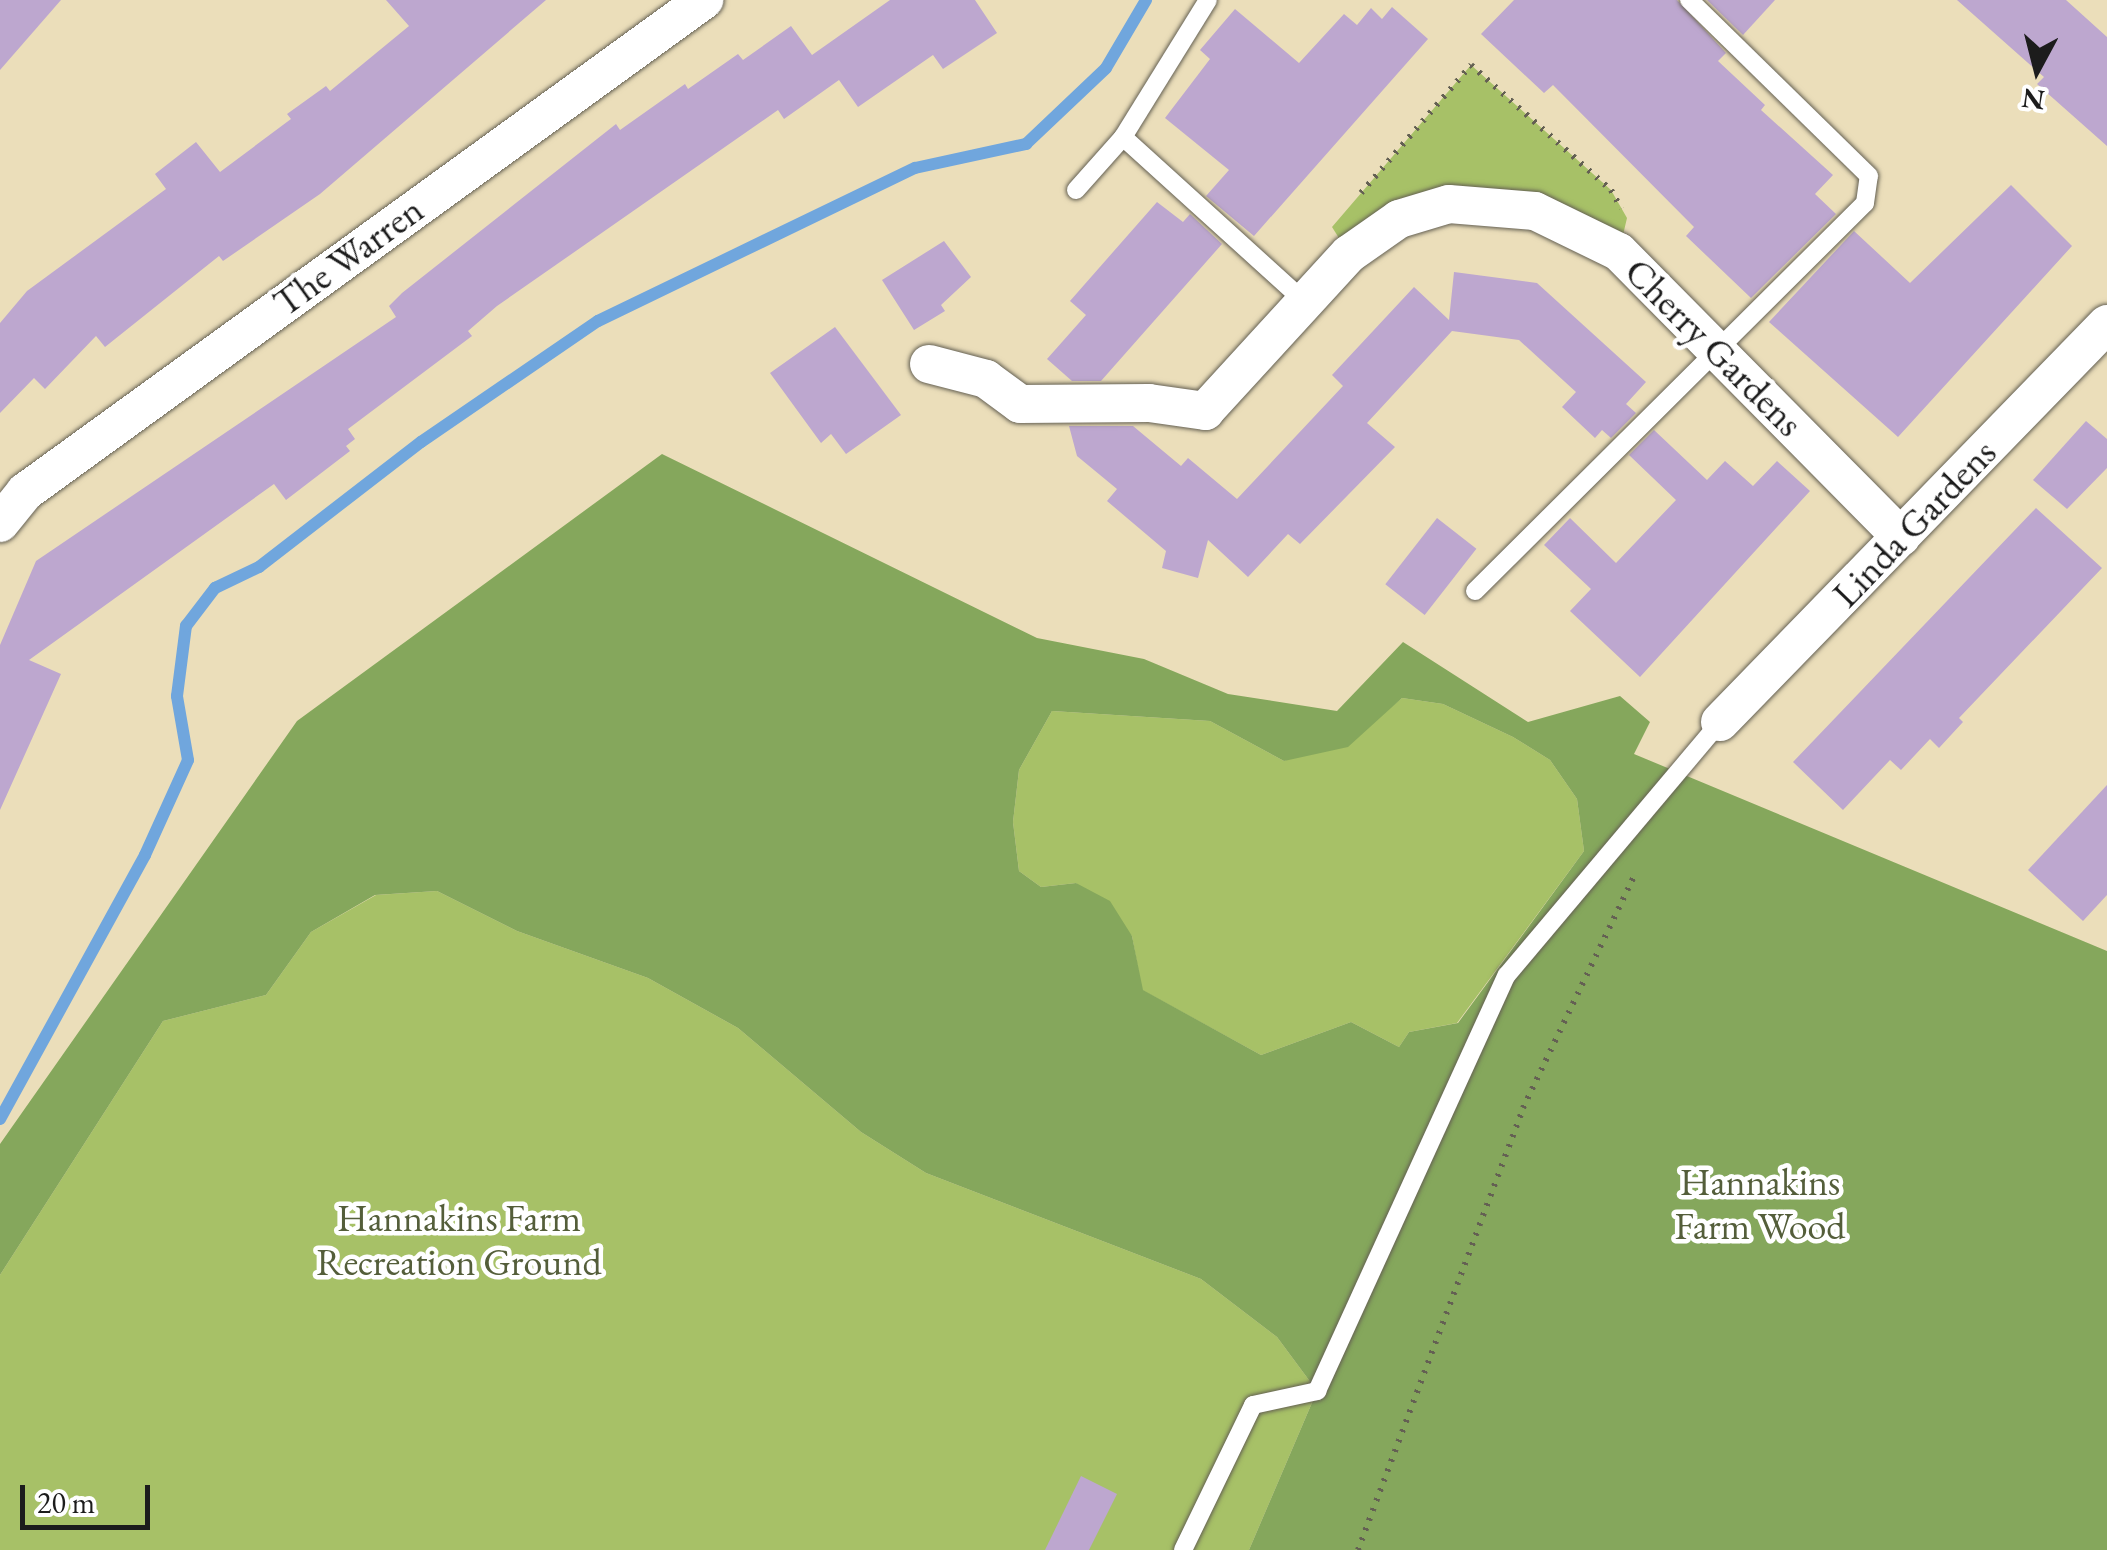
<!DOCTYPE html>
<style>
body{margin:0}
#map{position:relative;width:2107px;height:1550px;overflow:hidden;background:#ebdeba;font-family:"EB Garamond",serif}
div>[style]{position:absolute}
.green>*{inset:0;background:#a7c167}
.forest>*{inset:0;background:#85a75c}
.stream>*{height:12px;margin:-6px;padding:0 6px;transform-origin:6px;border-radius:6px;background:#70a6dd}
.building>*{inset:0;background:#bda7cf;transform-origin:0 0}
.path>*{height:6px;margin-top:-3px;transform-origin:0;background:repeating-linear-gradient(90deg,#646053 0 2.5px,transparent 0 10.5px)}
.roads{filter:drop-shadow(0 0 2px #646053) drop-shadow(0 0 2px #646053)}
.service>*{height:18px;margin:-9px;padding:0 9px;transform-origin:9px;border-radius:9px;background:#fff}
.minor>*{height:38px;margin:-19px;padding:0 19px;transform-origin:19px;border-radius:19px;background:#fff}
span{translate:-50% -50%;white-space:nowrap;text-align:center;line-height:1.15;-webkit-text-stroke:9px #fff;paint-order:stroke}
.street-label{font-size:38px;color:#1c1c1c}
.park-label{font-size:38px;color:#545e3a}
.north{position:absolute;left:1987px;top:20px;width:100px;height:100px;-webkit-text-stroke:8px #fff;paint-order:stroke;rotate:187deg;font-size:28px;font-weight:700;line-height:40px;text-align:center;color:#1c1c1c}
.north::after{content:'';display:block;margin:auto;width:35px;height:45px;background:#1c1c1c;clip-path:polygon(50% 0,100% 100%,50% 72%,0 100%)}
.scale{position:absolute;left:20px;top:1485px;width:130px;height:45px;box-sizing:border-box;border:5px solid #1c1c1c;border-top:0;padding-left:12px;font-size:30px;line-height:35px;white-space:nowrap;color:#1c1c1c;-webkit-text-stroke:8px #fff;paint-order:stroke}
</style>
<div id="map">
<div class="green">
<div style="clip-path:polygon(1471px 65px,1611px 190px,1627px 218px,1619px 252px,1449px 204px,1349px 254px,1332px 227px)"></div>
<div style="clip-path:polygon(1402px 698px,1443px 704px,1513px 737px,1550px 760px,1577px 799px,1584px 851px,1457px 1023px,1409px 1032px,1399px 1047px,1351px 1022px,1261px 1055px,1142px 990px,1132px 936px,1076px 883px,1041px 887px,1019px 871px,1013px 822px,1019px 770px,1052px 711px,1210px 721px,1284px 761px,1379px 717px)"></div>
<div style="clip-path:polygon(437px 891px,517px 931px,648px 978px,738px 1028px,861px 1132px,926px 1173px,1201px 1279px,1277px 1337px,1317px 1391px,1249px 1550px,0 1550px,0 1275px,163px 1021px,266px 995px,311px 932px,376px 895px)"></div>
</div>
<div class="forest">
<div style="clip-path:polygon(evenodd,662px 454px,1037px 638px,1144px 659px,1228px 694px,1337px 711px,1403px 642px,1528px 722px,1620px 696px,1650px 722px,1634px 754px,2107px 951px,2107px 1550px,1249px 1550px,1317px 1391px,1277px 1337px,1201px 1279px,926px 1173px,861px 1132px,738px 1028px,648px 978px,517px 931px,437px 891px,375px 895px,311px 932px,266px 995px,163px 1021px,0 1275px,0 1144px,297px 721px,662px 454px,1402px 698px,1443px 704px,1513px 737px,1550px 760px,1577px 799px,1584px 851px,1458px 1023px,1409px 1032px,1399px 1047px,1351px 1022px,1261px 1055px,1143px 990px,1132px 936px,1110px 901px,1076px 883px,1041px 887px,1019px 871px,1013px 822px,1019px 770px,1052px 711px,1210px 721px,1284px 761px,1348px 747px,1402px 698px)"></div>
</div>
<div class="stream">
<div style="left:0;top:1119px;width:301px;rotate:-61.2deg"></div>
<div style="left:145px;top:855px;width:104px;rotate:-65.6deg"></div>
<div style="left:188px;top:760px;width:65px;rotate:-99.8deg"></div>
<div style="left:177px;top:696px;width:71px;rotate:-82.7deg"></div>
<div style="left:186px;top:626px;width:48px;rotate:-52.7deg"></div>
<div style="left:215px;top:588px;width:49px;rotate:-25.5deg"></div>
<div style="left:259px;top:567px;width:205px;rotate:-37.7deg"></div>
<div style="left:421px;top:442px;width:214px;rotate:-34.4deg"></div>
<div style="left:598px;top:321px;width:352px;rotate:-25.8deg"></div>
<div style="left:915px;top:168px;width:114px;rotate:-12.2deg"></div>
<div style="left:1026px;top:144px;width:110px;rotate:-43.5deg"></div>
<div style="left:1106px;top:68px;width:79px;rotate:-59.5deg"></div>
</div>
<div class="building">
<div style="clip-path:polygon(0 0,61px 0,0 70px)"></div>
<div style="clip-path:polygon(386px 0,546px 0,320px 194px,223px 261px,219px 256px,105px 347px,96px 336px,45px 389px,34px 378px,0 413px,0 323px,27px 291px,166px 189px,155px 174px,196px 142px,220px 172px,291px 119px,287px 114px,326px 86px,330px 91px,409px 26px)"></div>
<div style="clip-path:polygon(890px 0,975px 0,997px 33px,943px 69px,933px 55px,858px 107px,839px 80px,784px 119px,778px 110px,497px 306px,468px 331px,472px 336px,348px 429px,355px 439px,346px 446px,350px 451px,286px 500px,274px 484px,29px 660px,61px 674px,0 810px,0 645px,36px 561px,396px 317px,389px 306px,402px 293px,616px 124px,620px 130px,685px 84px,688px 89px,738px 54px,743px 60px,791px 26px,812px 55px)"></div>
<div style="clip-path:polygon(1514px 0,1677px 0,1726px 53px,1718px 61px,1765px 105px,1761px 110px,1833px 175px,1815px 194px,1836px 214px,1751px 298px,1686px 236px,1694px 227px,1553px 85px,1544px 93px,1481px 34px)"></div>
<div style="clip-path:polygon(1707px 0,1775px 0,1743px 35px)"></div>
<div style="clip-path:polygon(1957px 0,2066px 0,2107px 37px,2107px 146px,2037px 84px,2044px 77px)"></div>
<div style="clip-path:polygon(1392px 7px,1428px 39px,1254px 236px,1206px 196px,1229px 170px,1165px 118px,1210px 59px,1200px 50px,1235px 9px,1299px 63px,1344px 14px,1357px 25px,1371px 8px,1382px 19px)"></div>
<div style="clip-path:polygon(2011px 185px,2072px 246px,1898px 437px,1769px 322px,1854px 231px,1910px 283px)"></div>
<div style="clip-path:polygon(1157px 202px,1183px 222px,1190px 214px,1222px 244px,1101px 381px,1072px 381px,1047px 359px,1086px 315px,1070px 301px)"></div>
<div style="clip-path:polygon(944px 241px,971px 277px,941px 305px,945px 311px,914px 330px,882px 280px)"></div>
<div style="clip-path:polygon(1454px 272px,1537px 283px,1646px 382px,1626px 404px,1636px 413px,1611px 438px,1602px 430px,1595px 438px,1562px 407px,1576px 392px,1519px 340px,1452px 331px,1367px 423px,1395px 447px,1300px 544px,1288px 534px,1248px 577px,1208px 540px,1198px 578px,1162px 568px,1166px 551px,1107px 501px,1117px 489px,1077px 456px,1069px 426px,1133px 426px,1181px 466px,1188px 458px,1237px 499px,1343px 386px,1332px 375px,1414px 287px,1449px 320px)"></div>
<div style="clip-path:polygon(835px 327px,901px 415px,846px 454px,831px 434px,821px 443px,770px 373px)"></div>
<div style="clip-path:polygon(2086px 421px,2107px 439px,2107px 468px,2067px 509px,2033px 480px)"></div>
<div style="clip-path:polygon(1654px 430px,1707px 480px,1725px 461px,1753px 486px,1777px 461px,1810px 491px,1640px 677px,1570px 611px,1591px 589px,1544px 545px,1570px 518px,1616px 563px,1676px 500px,1629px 455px)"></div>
<div style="clip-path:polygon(2036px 508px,2102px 568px,1959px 718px,1963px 722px,1939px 748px,1930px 739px,1901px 770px,1890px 760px,1843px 810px,1793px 762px)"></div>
<div style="left:1437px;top:518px;width:50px;height:84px;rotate:38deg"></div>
<div style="clip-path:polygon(2107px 785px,2107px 895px,2083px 921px,2028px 870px)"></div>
<div style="clip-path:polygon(1081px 1476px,1117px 1494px,1089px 1550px,1045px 1550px)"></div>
</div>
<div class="path">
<div style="left:1361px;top:193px;width:169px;rotate:-49.3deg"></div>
<div style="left:1471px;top:65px;width:188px;rotate:41.8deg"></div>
<div style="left:1611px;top:190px;width:21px;rotate:61deg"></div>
<div style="left:1358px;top:1550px;width:472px;rotate:-69.5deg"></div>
<div style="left:1523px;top:1108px;width:257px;rotate:-64.4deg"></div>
</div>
<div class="roads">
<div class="service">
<div style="left:1123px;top:137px;width:161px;rotate:-58.2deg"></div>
<div style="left:1076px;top:190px;width:71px;rotate:-48.4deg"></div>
<div style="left:1123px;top:137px;width:244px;rotate:42.2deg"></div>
<div style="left:1475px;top:591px;width:550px;rotate:-44.85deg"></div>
<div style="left:1865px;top:203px;width:27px;rotate:-82deg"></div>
<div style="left:1869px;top:176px;width:252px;rotate:-135.6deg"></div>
<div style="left:1183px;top:1550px;width:161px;rotate:-64.2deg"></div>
<div style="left:1253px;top:1405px;width:66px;rotate:-12.3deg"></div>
<div style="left:1317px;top:1391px;width:457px;rotate:-65.5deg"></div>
<div style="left:1507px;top:975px;width:331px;rotate:-49.9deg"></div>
</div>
<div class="minor">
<div style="left:929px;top:364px;width:59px;rotate:14.7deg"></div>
<div style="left:986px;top:379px;width:42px;rotate:36.3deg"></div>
<div style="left:1020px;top:404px;width:129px;rotate:-0.4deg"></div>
<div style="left:1149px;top:403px;width:57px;rotate:8.1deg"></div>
<div style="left:1205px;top:411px;width:213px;rotate:-47.5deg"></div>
<div style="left:1349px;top:254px;width:61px;rotate:-35deg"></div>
<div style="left:1399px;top:219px;width:52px;rotate:-16.7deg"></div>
<div style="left:1449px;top:204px;width:86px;rotate:4.7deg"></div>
<div style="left:1535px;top:211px;width:93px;rotate:26deg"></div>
<div style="left:1619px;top:252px;width:401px;rotate:45.3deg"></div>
<div style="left:0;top:523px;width:40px;rotate:-51deg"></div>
<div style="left:25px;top:492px;width:839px;rotate:-35.93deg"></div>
<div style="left:1720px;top:722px;width:555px;rotate:-45.8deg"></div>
</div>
</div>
<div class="street-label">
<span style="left:348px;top:256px;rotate:-36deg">The Warren</span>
<span style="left:1714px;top:347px;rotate:45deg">Cherry Gardens</span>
<span style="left:1914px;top:523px;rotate:-46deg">Linda Gardens</span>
</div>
<div class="park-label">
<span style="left:1760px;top:1204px">Hannakins<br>Farm Wood</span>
<span style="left:459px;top:1240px">Hannakins Farm<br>Recreation Ground</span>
</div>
<div class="north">N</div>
<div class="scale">20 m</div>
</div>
